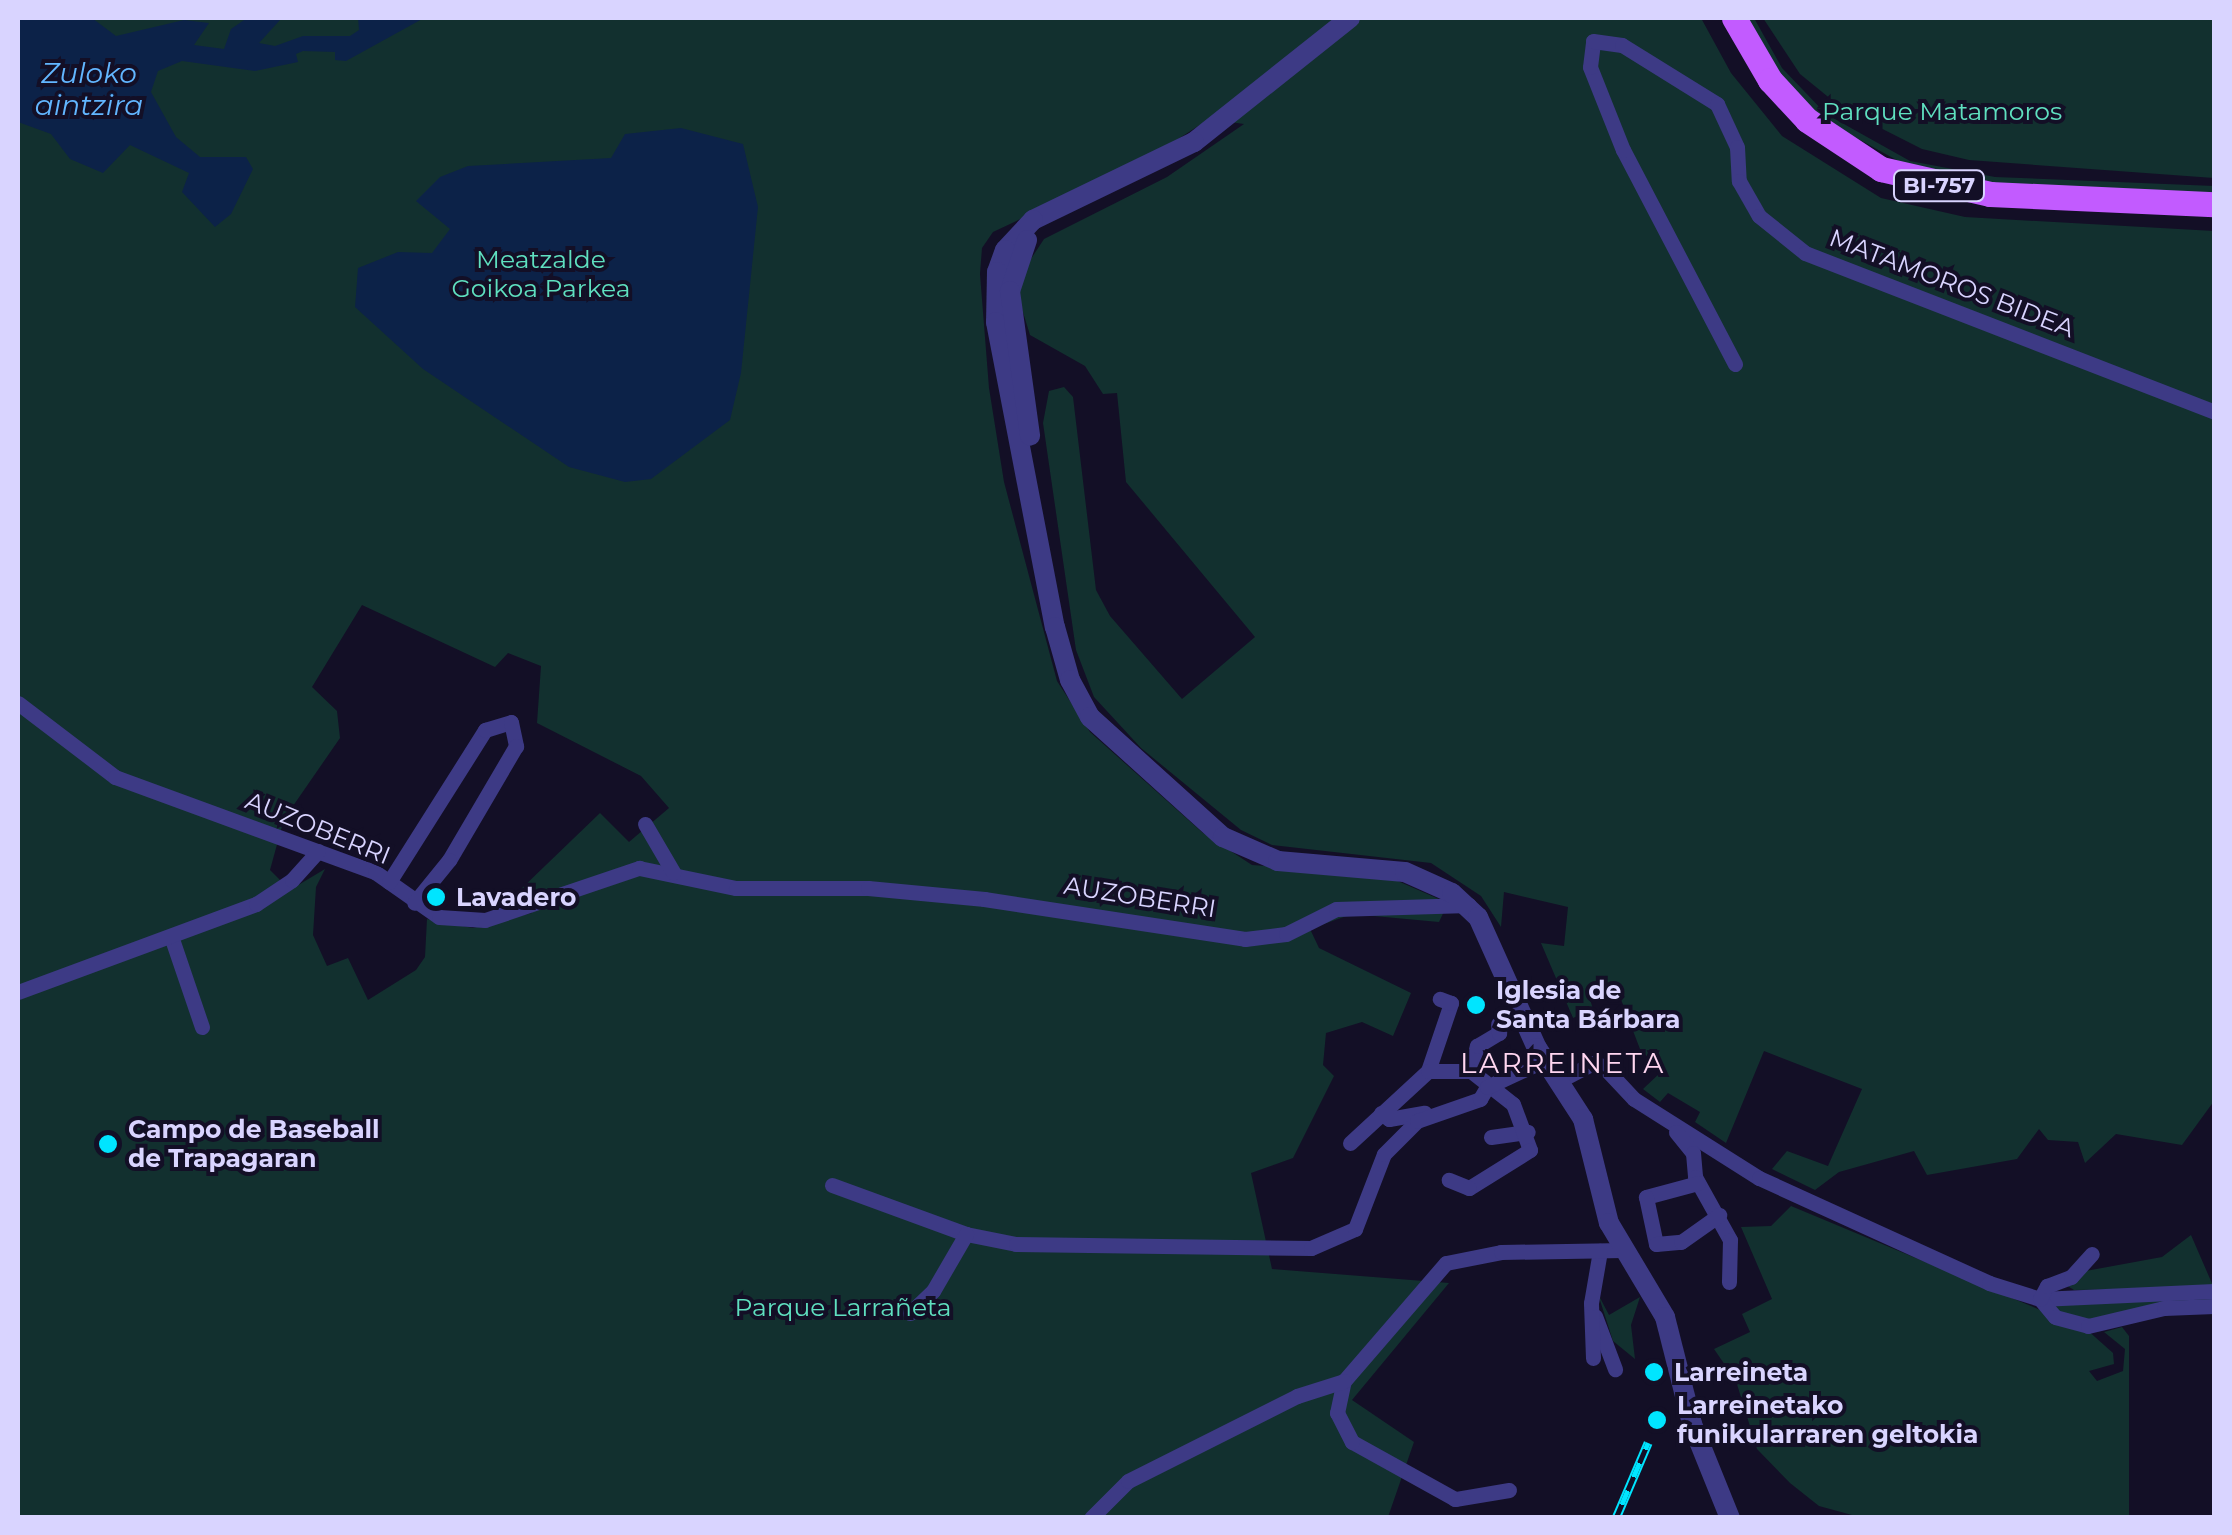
<!DOCTYPE html>
<meta charset="utf-8">
<style>
body{margin:0}
#map{position:relative;width:2232px;height:1535px;overflow:hidden;background:#130f26;font-family:Montserrat,sans-serif}
div>[style]{position:absolute}
.green>*{inset:0;background:#12302f}
.water>*{inset:0;background:#0c2248}
.minor>*{height:15px;margin:-7.5px;padding:0 7.5px;transform-origin:7.5px;border-radius:7.5px;background:#3d3a85}
.tertiary>*{height:20px;margin:-10px;padding:0 10px;transform-origin:10px;border-radius:10px;background:#3d3a85}
.primary>*{height:25px;margin:-12.5px;padding:0 12.5px;transform-origin:12.5px;border-radius:12.5px;background:#c25bff}
.rail>*{height:9px;margin-top:-4.5px;transform-origin:0;background:repeating-linear-gradient(90deg,#130f26 0 15px,#00e5ff 0 30px);box-sizing:border-box;border-block:2px solid #00e5ff}
.dots>*{width:28px;height:28px;translate:-50% -50%;box-sizing:border-box;border:5px solid #130f26;border-radius:50%}
span{translate:-50% -50%;white-space:nowrap;text-align:center;line-height:1.15;-webkit-text-stroke:8px #130f26;paint-order:stroke}
.shield-label span{padding:2px 8px;background:#130f26;border:2px solid;border-radius:8px;-webkit-text-stroke-width:0}
.shield-label{font-size:22px;color:#d9d4ff;font-weight:700}
.park-label{font-size:25px;color:#5fe0c0}
.street-label{font-size:25px;color:#d9d4ff}
.poi-label{font-size:25px;color:#d9d4ff;font-weight:700}
.left{translate:0 -50%;text-align:left}
.water-label{font-size:28px;color:#62b6ff;font-style:italic}
.neighbourhood-label{font-size:28px;color:#ffd6f0;letter-spacing:2.5px}
.frame{position:absolute;inset:0;border:20px solid #d9d4ff;pointer-events:none}
</style>
<div id="map">
<div class="green">
<div style="clip-path:polygon(evenodd,18px 18px,1701px 18px,1731px 73px,1782px 136px,1881px 198px,1965px 217px,2214px 231px,2214px 1101px,2182px 1145px,2116px 1134px,2085px 1163px,2078px 1142px,2048px 1140px,2039px 1129px,2017px 1159px,1927px 1175px,1914px 1151px,1839px 1172px,1815px 1190px,1772px 1169px,1787px 1151px,1828px 1166px,1862px 1089px,1764px 1051px,1726px 1143px,1695px 1122px,1700px 1112px,1668px 1093px,1660px 1102px,1643px 1089px,1661px 1072px,1640px 1049px,1617px 989px,1588px 993px,1593px 1009px,1573px 1018px,1541px 943px,1564px 946px,1568px 907px,1504px 892px,1501px 927px,1481px 896px,1431px 863px,1272px 845px,1241px 830px,1141px 748px,1094px 697px,1076px 650px,1043px 423px,1049px 391px,1064px 387px,1073px 397px,1096px 590px,1110px 616px,1182px 699px,1255px 637px,1126px 482px,1117px 393px,1103px 394px,1085px 366px,1030px 335px,1018px 296px,1025px 268px,1044px 239px,1167px 177px,1244px 124px,1209px 119px,1147px 159px,993px 232px,982px 248px,980px 274px,989px 388px,1004px 482px,1057px 681px,1090px 732px,1203px 833px,1252px 865px,1384px 875px,1448px 903px,1439px 922px,1352px 914px,1310px 929px,1319px 948px,1411px 993px,1393px 1036px,1362px 1022px,1326px 1033px,1323px 1065px,1334px 1076px,1293px 1158px,1251px 1173px,1272px 1269px,1449px 1283px,1352px 1400px,1414px 1442px,1388px 1517px,18px 1517px,18px 18px,362px 605px,495px 667px,508px 653px,541px 666px,537px 723px,641px 776px,669px 808px,629px 842px,600px 813px,520px 890px,532px 913px,473px 928px,427px 919px,425px 957px,416px 970px,368px 1000px,348px 958px,327px 966px,313px 935px,316px 887px,325px 869px,290px 890px,270px 870px,284px 819px,340px 738px,337px 711px,312px 687px,362px 605px)"></div>
<div style="clip-path:polygon(1745px 18px,1754px 18px,1782px 68px,1826px 114px,1910px 161px,1995px 177px,2214px 186px,2214px 195px,1997px 184px,1911px 168px,1822px 119px,1776px 72px)"></div>
<div style="clip-path:polygon(1763px 18px,2214px 18px,2214px 178px,1969px 160px,1922px 149px,1843px 109px,1800px 74px)"></div>
<div style="clip-path:polygon(1791px 1206px,2086px 1329px,2113px 1353px,2114px 1364px,2089px 1371px,2097px 1381px,2123px 1371px,2125px 1349px,2104px 1332px,2122px 1327px,2129px 1336px,2129px 1517px,1863px 1518px,1819px 1506px,1790px 1483px,1757px 1449px,1736px 1381px,1714px 1349px,1750px 1332px,1742px 1314px,1772px 1299px,1741px 1227px,1771px 1226px)"></div>
<div style="clip-path:polygon(2191px 1235px,2214px 1288px,2074px 1290px,2053px 1277px,2162px 1257px)"></div>
<div style="clip-path:polygon(1598px 1294px,1609px 1315px,1640px 1297px,1631px 1325px,1635px 1359px,1613px 1341px)"></div>
<div style="clip-path:polygon(2214px 1294px,2214px 1303px,2097px 1321px,2063px 1315px,2051px 1303px)"></div>
</div>
<div class="water">
<div style="clip-path:polygon(18px 18px,92px 18px,116px 36px,184px 20px,209px 23px,194px 45px,224px 49px,231px 29px,247px 18px,280px 20px,259px 43px,275px 46px,303px 36px,350px 36px,359px 30px,358px 18px,424px 18px,346px 61px,335px 60px,335px 52px,303px 51px,296px 54px,298px 62px,255px 71px,182px 61px,158px 71px,151px 92px,176px 137px,200px 157px,246px 157px,253px 169px,231px 214px,215px 227px,182px 192px,189px 173px,130px 145px,103px 173px,70px 159px,51px 134px,18px 122px)"></div>
<div style="clip-path:polygon(681px 128px,743px 144px,758px 207px,741px 373px,730px 420px,651px 479px,625px 482px,569px 467px,423px 369px,355px 307px,358px 268px,398px 252px,432px 253px,450px 229px,416px 201px,440px 177px,468px 166px,611px 158px,625px 134px)"></div>
</div>
<div class="minor">
<div style="left:1735px;top:364px;width:242px;rotate:-117.6deg"></div>
<div style="left:1623px;top:150px;width:89px;rotate:-111.7deg"></div>
<div style="left:1590px;top:67px;width:26px;rotate:-83deg"></div>
<div style="left:1593px;top:41px;width:29px;rotate:8deg"></div>
<div style="left:1622px;top:45px;width:112px;rotate:31.8deg"></div>
<div style="left:1717px;top:104px;width:47px;rotate:65.1deg"></div>
<div style="left:1737px;top:147px;width:34px;rotate:87deg"></div>
<div style="left:1739px;top:181px;width:40px;rotate:60.3deg"></div>
<div style="left:1759px;top:216px;width:59px;rotate:38.8deg"></div>
<div style="left:1805px;top:253px;width:439px;rotate:21.2deg"></div>
<div style="left:18px;top:703px;width:122px;rotate:37.3deg"></div>
<div style="left:115px;top:777px;width:277px;rotate:20.1deg"></div>
<div style="left:375px;top:872px;width:78px;rotate:35.1deg"></div>
<div style="left:439px;top:917px;width:46px;rotate:3.7deg"></div>
<div style="left:485px;top:920px;width:163px;rotate:-18.7deg"></div>
<div style="left:639px;top:868px;width:99px;rotate:11.7deg"></div>
<div style="left:736px;top:888px;width:132px"></div>
<div style="left:868px;top:888px;width:117px;rotate:5.4deg"></div>
<div style="left:984px;top:899px;width:264px;rotate:8.7deg"></div>
<div style="left:1245px;top:939px;width:41px;rotate:-7deg"></div>
<div style="left:1286px;top:934px;width:56px;rotate:-26.6deg"></div>
<div style="left:1336px;top:909px;width:133px;rotate:-1.7deg"></div>
<div style="left:645px;top:824px;width:56px;rotate:59.7deg"></div>
<div style="left:389px;top:882px;width:180px;rotate:-57.7deg"></div>
<div style="left:485px;top:730px;width:27px;rotate:-17deg"></div>
<div style="left:511px;top:722px;width:25px;rotate:78deg"></div>
<div style="left:516px;top:746px;width:132px;rotate:120.4deg"></div>
<div style="left:449px;top:860px;width:55px;rotate:129.1deg"></div>
<div style="left:172px;top:939px;width:93px;rotate:71.2deg"></div>
<div style="left:18px;top:992px;width:254px;rotate:-20.3deg"></div>
<div style="left:256px;top:904px;width:43px;rotate:-33.7deg"></div>
<div style="left:292px;top:880px;width:39px;rotate:-48deg"></div>
<div style="left:1428px;top:1071px;width:72px;rotate:-71.3deg"></div>
<div style="left:1451px;top:1003px;width:12px;rotate:-160deg"></div>
<div style="left:1471px;top:1071px;width:26px;rotate:-77deg"></div>
<div style="left:1477px;top:1046px;width:26px;rotate:-31deg"></div>
<div style="left:1499px;top:1033px;width:9px;rotate:-96deg"></div>
<div style="left:1561px;top:1080px;width:36px;rotate:-28deg"></div>
<div style="left:1593px;top:1063px;width:10px;rotate:17deg"></div>
<div style="left:1603px;top:1066px;width:45px;rotate:46.8deg"></div>
<div style="left:1634px;top:1099px;width:148px;rotate:32.3deg"></div>
<div style="left:1759px;top:1178px;width:253px;rotate:24.5deg"></div>
<div style="left:1989px;top:1283px;width:53px;rotate:17.4deg"></div>
<div style="left:2040px;top:1299px;width:174px;rotate:-2.6deg"></div>
<div style="left:1381px;top:1113px;width:10px;rotate:37deg"></div>
<div style="left:1389px;top:1119px;width:36px;rotate:-10deg"></div>
<div style="left:1676px;top:1132px;width:27px;rotate:51deg"></div>
<div style="left:1693px;top:1153px;width:24px;rotate:85deg"></div>
<div style="left:1695px;top:1177px;width:72px;rotate:60.9deg"></div>
<div style="left:1730px;top:1240px;width:42px;rotate:91.4deg"></div>
<div style="left:1491px;top:1137px;width:37px;rotate:-8deg"></div>
<div style="left:1350px;top:1143px;width:106px;rotate:-42.7deg"></div>
<div style="left:1428px;top:1071px;width:43px"></div>
<div style="left:1471px;top:1071px;width:53px;rotate:38.2deg"></div>
<div style="left:1513px;top:1104px;width:49px;rotate:69.7deg"></div>
<div style="left:1530px;top:1150px;width:72px;rotate:148.1deg"></div>
<div style="left:1469px;top:1188px;width:22px;rotate:-158deg"></div>
<div style="left:1698px;top:1183px;width:54px;rotate:164.9deg"></div>
<div style="left:1646px;top:1197px;width:48px;rotate:78deg"></div>
<div style="left:1656px;top:1244px;width:25px;rotate:-5deg"></div>
<div style="left:1681px;top:1242px;width:47px;rotate:-35.4deg"></div>
<div style="left:832px;top:1185px;width:143px;rotate:20.1deg"></div>
<div style="left:966px;top:1234px;width:51px;rotate:11.3deg"></div>
<div style="left:1016px;top:1244px;width:295px;rotate:0.8deg"></div>
<div style="left:1311px;top:1248px;width:48px;rotate:-23.4deg"></div>
<div style="left:1355px;top:1229px;width:80px;rotate:-68.9deg"></div>
<div style="left:1384px;top:1154px;width:47px;rotate:-45deg"></div>
<div style="left:1417px;top:1121px;width:67px;rotate:-19.2deg"></div>
<div style="left:1480px;top:1099px;width:14px;rotate:-60deg"></div>
<div style="left:1487px;top:1087px;width:64px;rotate:-25deg"></div>
<div style="left:2040px;top:1299px;width:23px;rotate:50deg"></div>
<div style="left:2055px;top:1317px;width:34px;rotate:15deg"></div>
<div style="left:2088px;top:1326px;width:78px;rotate:-13.3deg"></div>
<div style="left:2164px;top:1308px;width:50px;rotate:-2.3deg"></div>
<div style="left:2040px;top:1299px;width:15px;rotate:-62deg"></div>
<div style="left:2047px;top:1286px;width:26px;rotate:-21deg"></div>
<div style="left:2071px;top:1277px;width:31px;rotate:-48deg"></div>
<div style="left:910px;top:1313px;width:32px;rotate:-44deg"></div>
<div style="left:933px;top:1291px;width:66px;rotate:-59.9deg"></div>
<div style="left:1595px;top:1316px;width:57px;rotate:69.3deg"></div>
<div style="left:1593px;top:1358px;width:55px;rotate:-92.1deg"></div>
<div style="left:1591px;top:1303px;width:53px;rotate:-80.2deg"></div>
<div style="left:1509px;top:1490px;width:55px;rotate:170.5deg"></div>
<div style="left:1455px;top:1499px;width:118px;rotate:-151deg"></div>
<div style="left:1352px;top:1442px;width:33px;rotate:-117deg"></div>
<div style="left:1337px;top:1413px;width:33px;rotate:-78deg"></div>
<div style="left:1344px;top:1381px;width:156px;rotate:-49.2deg"></div>
<div style="left:1446px;top:1263px;width:56px;rotate:-11.3deg"></div>
<div style="left:1501px;top:1252px;width:122px;rotate:-0.9deg"></div>
<div style="left:1091px;top:1518px;width:52px;rotate:-45deg"></div>
<div style="left:1128px;top:1481px;width:189px;rotate:-26.7deg"></div>
<div style="left:1297px;top:1396px;width:49px;rotate:-17.7deg"></div>
</div>
<div class="tertiary">
<div style="left:1350px;top:18px;width:199px;rotate:141.5deg"></div>
<div style="left:1194px;top:142px;width:179px;rotate:154.2deg"></div>
<div style="left:1033px;top:220px;width:41px;rotate:133deg"></div>
<div style="left:1005px;top:250px;width:23px;rotate:110deg"></div>
<div style="left:997px;top:272px;width:50px;rotate:91.1deg"></div>
<div style="left:996px;top:322px;width:311px;rotate:79.1deg"></div>
<div style="left:1055px;top:627px;width:55px;rotate:74.2deg"></div>
<div style="left:1070px;top:680px;width:42px;rotate:61.6deg"></div>
<div style="left:1090px;top:717px;width:179px;rotate:42.1deg"></div>
<div style="left:1223px;top:837px;width:60px;rotate:23.6deg"></div>
<div style="left:1278px;top:861px;width:127px;rotate:5deg"></div>
<div style="left:1405px;top:872px;width:51px;rotate:24.1deg"></div>
<div style="left:1452px;top:893px;width:35px;rotate:43deg"></div>
<div style="left:1478px;top:917px;width:144px;rotate:65.8deg"></div>
<div style="left:1537px;top:1048px;width:85px;rotate:57.1deg"></div>
<div style="left:1583px;top:1119px;width:107px;rotate:76deg"></div>
<div style="left:1609px;top:1223px;width:109px;rotate:59.2deg"></div>
<div style="left:1665px;top:1317px;width:110px;rotate:75.8deg"></div>
<div style="left:1692px;top:1424px;width:101px;rotate:68deg"></div>
<div style="left:1027px;top:240px;width:54px;rotate:108.4deg"></div>
<div style="left:1010px;top:291px;width:146px;rotate:82.1deg"></div>
</div>
<div class="primary">
<div style="left:1734px;top:18px;width:72px;rotate:59.9deg"></div>
<div style="left:1770px;top:80px;width:54px;rotate:47.2deg"></div>
<div style="left:1807px;top:120px;width:89px;rotate:33.5deg"></div>
<div style="left:1881px;top:169px;width:112px;rotate:12.9deg"></div>
<div style="left:1990px;top:194px;width:224px;rotate:2.6deg"></div>
</div>
<div class="rail">
<div style="left:1616px;top:1518px;width:82px;rotate:-66.9deg"></div>
</div>
<div class="dots">
<div style="left:436px;top:897px;background:#00e5ff"></div>
<div style="left:1476px;top:1005px;background:#00e5ff"></div>
<div style="left:108px;top:1144px;background:#00e5ff"></div>
<div style="left:1654px;top:1372px;background:#00e5ff"></div>
<div style="left:1657px;top:1420px;background:#00e5ff"></div>
</div>
<div class="shield-label">
<span style="left:1939px;top:186px">BI-757</span>
</div>
<div class="park-label">
<span style="left:1942px;top:111px">Parque Matamoros</span>
<span style="left:541px;top:274px">Meatzalde<br>Goikoa Parkea</span>
<span style="left:843px;top:1307px">Parque Larrañeta</span>
</div>
<div class="street-label">
<span style="left:1952px;top:283px;rotate:21deg">MATAMOROS BIDEA</span>
<span style="left:318px;top:828px;rotate:22deg">AUZOBERRI</span>
<span style="left:1140px;top:897px;rotate:9deg">AUZOBERRI</span>
</div>
<div class="poi-label">
<span class="left" style="left:456px;top:897px">Lavadero</span>
<span class="left" style="left:1496px;top:1005px">Iglesia de<br>Santa Bárbara</span>
<span class="left" style="left:128px;top:1144px">Campo de Baseball<br>de Trapagaran</span>
<span class="left" style="left:1674px;top:1372px">Larreineta</span>
<span class="left" style="left:1677px;top:1420px">Larreinetako<br>funikularraren geltokia</span>
</div>
<div class="water-label">
<span style="left:89px;top:89px">Zuloko<br>aintzira</span>
</div>
<div class="neighbourhood-label">
<span style="left:1563px;top:1063px">LARREINETA</span>
</div>
<div class="frame"></div>
</div>
